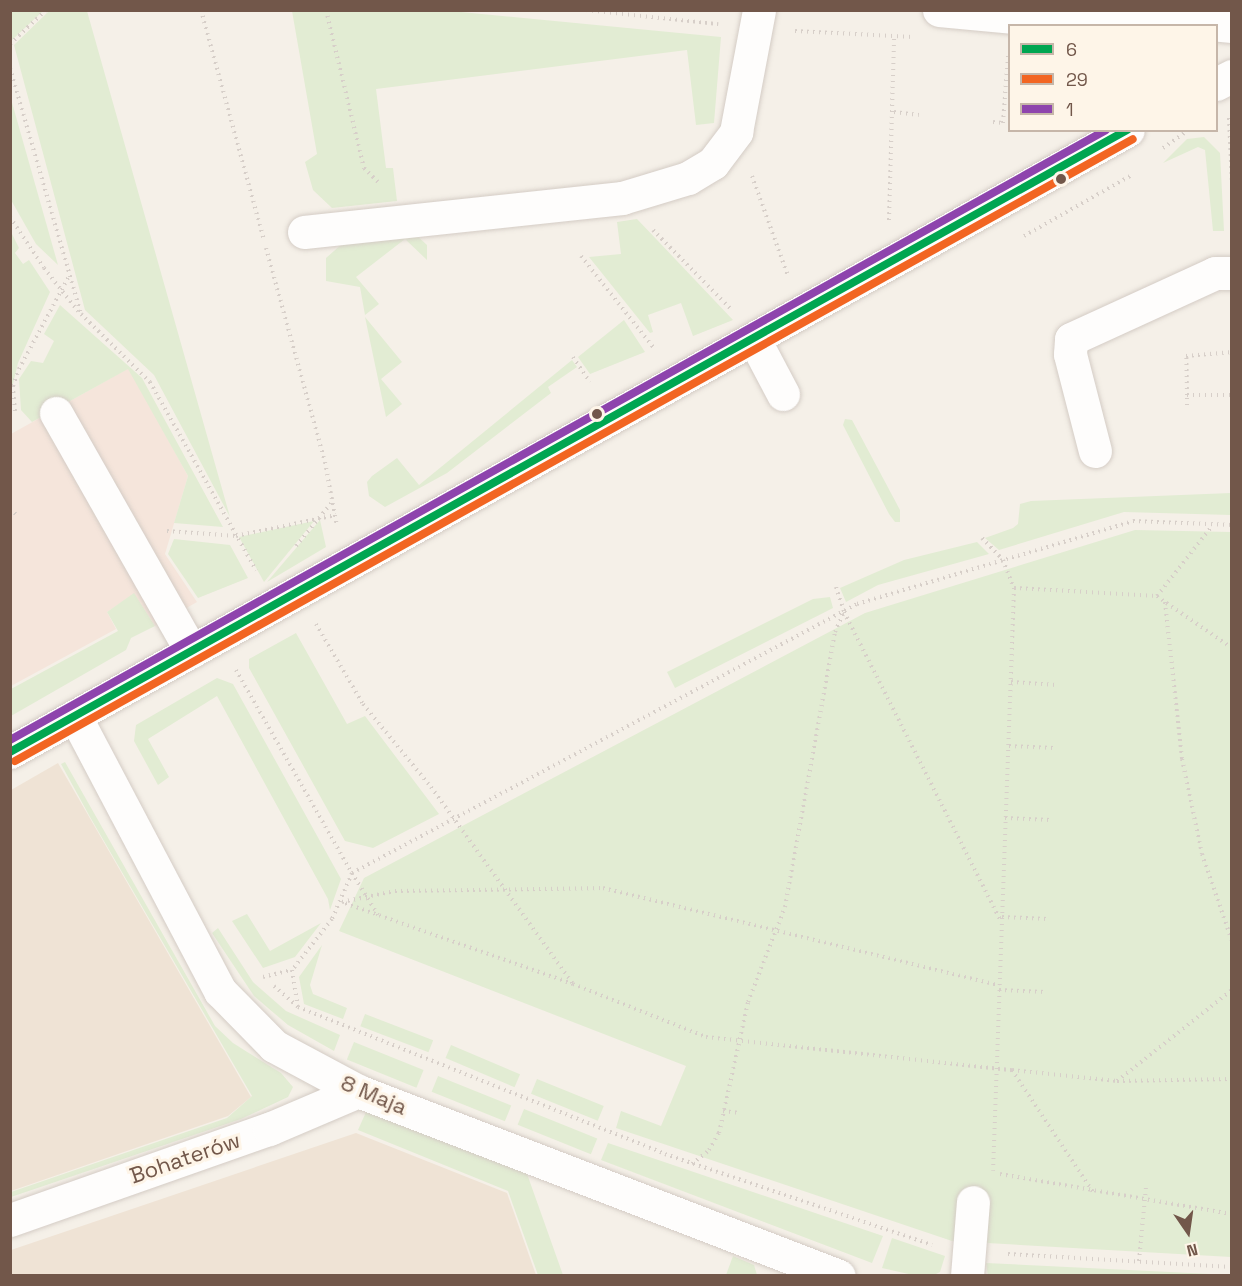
<!DOCTYPE html>
<meta charset="utf-8">
<style>
body{margin:0}
#map{position:relative;width:1242px;height:1286px;overflow:hidden;background:#f5f0e8;font-family:"Space Grotesk",sans-serif}
div>[style]{position:absolute}
.residential>*{inset:0;background:#efe3d5}
.commercial>*{inset:0;background:#f5e5db}
.green>*{inset:0;background:#e2ecd3;transform-origin:0 0}
.path>*{height:4px;margin-top:-2px;transform-origin:0;background:repeating-linear-gradient(90deg,#d7cfc9 0 1.5px,transparent 0 6px)}
.roads{filter:drop-shadow(0 0 2px #d4ccc5) drop-shadow(0 0 2px #d4ccc5)}
.minor>*{height:33px;margin:-16.5px;padding:0 16.5px;transform-origin:16.5px;border-radius:16.5px;background:#fefdfc}
.bus-1>*{height:8px;margin:-4px;padding:0 4px;transform-origin:4px;border-radius:4px;background:#00a651}
.bus-2>*{height:8px;margin:-4px;padding:0 4px;transform-origin:4px;border-radius:4px;background:#f26522}
.bus-3>*{height:8px;margin:-4px;padding:0 4px;transform-origin:4px;border-radius:4px;background:#8e44ad}
.dots>*{width:16px;height:16px;translate:-50% -50%;box-sizing:border-box;border:3px solid #fef5e8;border-radius:50%}
span{translate:-50% -50%;white-space:nowrap;text-align:center;line-height:1.15;-webkit-text-stroke:6px #fef5e8;paint-order:stroke}
.street-label{font-size:22px;color:#72574a}
.frame{position:absolute;inset:0;border:12px solid #72574a;pointer-events:none}
.legend{position:absolute;left:1008px;top:24px;width:210px;height:108px;box-sizing:border-box;background:#fef5e8;border:2px solid #c6b6a9;margin:0;padding:8px 10px;list-style:none;font-size:18px;color:#72574a}
.legend li{display:flex;align-items:center;gap:12px;height:30px}
.legend b{width:30px;border:2px solid #c6b6a9}
.north{position:absolute;left:1158px;top:1202px;width:60px;height:60px;-webkit-text-stroke:4px #fef5e8;paint-order:stroke;rotate:167deg;font-size:16px;font-weight:700;line-height:24px;text-align:center;color:#72574a}
.north::after{content:'';display:block;margin:auto;width:21px;height:27px;background:#72574a;clip-path:polygon(50% 0,100% 100%,50% 72%,0 100%)}
</style>
<div id="map">
<div class="residential">
<div style="clip-path:polygon(58px 763px,251px 1097px,228px 1116px,11px 1191px,11px 790px)"></div>
<div style="clip-path:polygon(356px 1133px,507px 1193px,536px 1275px,11px 1275px,11px 1250px)"></div>
</div>
<div class="commercial">
<div style="clip-path:polygon(129px 368px,188px 476px,165px 554px,197px 602px,155px 626px,134px 594px,107px 612px,116px 629px,11px 686px,11px 434px)"></div>
</div>
<div class="green">
<div style="clip-path:polygon(11px 10px,43px 10px,43px 11px,11px 41px)"></div>
<div style="clip-path:polygon(49px 11px,87px 11px,230px 517px,154px 375px,85px 310px,14px 45px)"></div>
<div style="clip-path:polygon(292px 11px,451px 11px,721px 37px,714px 123px,696px 125px,687px 50px,376px 89px,386px 168px,393px 168px,397px 201px,332px 208px,313px 190px,305px 162px,317px 154px)"></div>
<div style="clip-path:polygon(11px 99px,58px 265px,36px 244px,11px 200px)"></div>
<div style="clip-path:polygon(1204px 137px,1220px 153px,1224px 231px,1213px 231px,1205px 150px,1198px 147px,1163px 163px,1187px 139px)"></div>
<div style="clip-path:polygon(637px 219px,658px 241px,733px 320px,693px 336px,681px 303px,648px 315px,653px 332px,650px 333px,589px 257px,621px 254px,617px 222px)"></div>
<div style="clip-path:polygon(11px 232px,19px 248px,15px 253px,23px 264px,29px 260px,50px 292px,18px 363px,11px 392px)"></div>
<div style="clip-path:polygon(415px 234px,427px 245px,427px 260px,405px 239px,356px 277px,379px 304px,365px 315px,360px 287px,326px 281px,326px 258px,342px 244px)"></div>
<div style="clip-path:polygon(60px 305px,142px 378px,223px 527px,174px 523px,188px 476px,128px 369px,32px 422px,21px 410px,19px 379px,31px 361px,43px 363px,54px 341px,44px 334px)"></div>
<div style="clip-path:polygon(365px 317px,402px 362px,381px 379px,402px 404px,386px 417px)"></div>
<div style="clip-path:polygon(624px 320px,645px 352px,590px 374px,578px 357px)"></div>
<div style="clip-path:polygon(572px 360px,577px 367px,548px 387px,551px 393px,447px 473px,385px 507px,369px 496px,367px 482px,372px 476px,397px 458px,419px 485px)"></div>
<div style="clip-path:polygon(845px 419px,852px 420px,900px 510px,900px 522px,895px 522px,889px 514px,843px 425px)"></div>
<div style="clip-path:polygon(1231px 493px,1231px 515px,1124px 512px,999px 550px,985px 538px,1013px 528px,1018px 524px,1020px 504px,1031px 501px)"></div>
<div style="clip-path:polygon(320px 520px,326px 547px,267px 582px)"></div>
<div style="clip-path:polygon(314px 521px,264px 582px,239px 537px)"></div>
<div style="clip-path:polygon(1135px 530px,1231px 532px,1231px 1257px,952px 1241px,616px 1128px,621px 1111px,661px 1126px,686px 1066px,339px 931px,364px 878px,865px 613px)"></div>
<div style="clip-path:polygon(174px 539px,230px 545px,248px 578px,198px 598px,168px 554px)"></div>
<div style="clip-path:polygon(977px 542px,989px 554px,878px 585px,846px 602px,840px 588px,904px 560px)"></div>
<div style="clip-path:polygon(134px 593px,155px 626px,131px 638px,126px 650px,11px 716px,11px 689px,118px 631px,107px 612px)"></div>
<div style="clip-path:polygon(830px 597px,833px 608px,675px 688px,667px 672px,813px 599px)"></div>
<div style="clip-path:polygon(296px 633px,347px 724px,365px 716px,439px 814px,373px 848px,345px 841px,249px 668px,249px 659px)"></div>
<div style="clip-path:polygon(217px 678px,233px 684px,341px 879px,330px 910px,328px 899px,217px 696px,148px 739px,169px 777px,158px 785px,134px 741px,136px 725px)"></div>
<div style="clip-path:polygon(65px 762px,215px 1026px,233px 1043px,281px 1073px,293px 1087px,288px 1097px,241px 1119px,11px 1197px,11px 1192px,227px 1118px,252px 1096px,90px 817px,61px 764px)"></div>
<div style="clip-path:polygon(247px 914px,270px 951px,321px 923px,295px 957px,263px 968px,232px 921px)"></div>
<div style="clip-path:polygon(218px 928px,253px 982px,286px 1011px,340px 1035px,334px 1051px,288px 1025px,254px 996px,212px 933px)"></div>
<div style="clip-path:polygon(322px 945px,310px 985px,313px 994px,347px 1008px,343px 1019px,304px 1004px,299px 977px)"></div>
<div style="left:365px;top:1014px;width:73px;height:13px;rotate:21deg"></div>
<div style="left:354px;top:1042px;width:75px;height:19px;rotate:22deg"></div>
<div style="left:451px;top:1045px;width:75px;height:14px;rotate:23deg"></div>
<div style="left:438px;top:1076px;width:79px;height:17px;rotate:22deg"></div>
<div style="left:537px;top:1079px;width:72px;height:16px;rotate:22deg"></div>
<div style="left:524px;top:1109px;width:79px;height:17px;rotate:22deg"></div>
<div style="clip-path:polygon(366px 1112px,526px 1171px,563px 1275px,538px 1275px,508px 1191px,358px 1130px)"></div>
<div style="clip-path:polygon(608px 1143px,883px 1236px,872px 1263px,601px 1160px)"></div>
<div style="clip-path:polygon(892px 1238px,945px 1256px,940px 1272px,934px 1275px,913px 1275px,882px 1268px)"></div>
<div style="clip-path:polygon(733px 1256px,754px 1265px,757px 1275px,726px 1275px)"></div>
<div style="clip-path:polygon(986px 1263px,1231px 1275px,988px 1276px)"></div>
</div>
<div class="path">
<div style="left:201px;top:10px;width:239px;rotate:74.7deg"></div>
<div style="left:326px;top:10px;width:163px;rotate:76.5deg"></div>
<div style="left:364px;top:168px;width:23px;rotate:45deg"></div>
<div style="left:586px;top:10px;width:133px;rotate:6.1deg"></div>
<div style="left:795px;top:31px;width:118px;rotate:2.9deg"></div>
<div style="left:10px;top:44px;width:50px;rotate:-43.4deg"></div>
<div style="left:10px;top:68px;width:256px;rotate:73.9deg"></div>
<div style="left:81px;top:314px;width:97px;rotate:44.6deg"></div>
<div style="left:150px;top:382px;width:216px;rotate:60.6deg"></div>
<div style="left:894px;top:112px;width:25px;rotate:7deg"></div>
<div style="left:1229px;top:118px;width:65px;rotate:87.4deg"></div>
<div style="left:993px;top:122px;width:10px;rotate:6deg"></div>
<div style="left:1003px;top:123px;width:67px;rotate:-85.7deg"></div>
<div style="left:1163px;top:148px;width:32px;rotate:-35deg"></div>
<div style="left:752px;top:176px;width:106px;rotate:70.2deg"></div>
<div style="left:10px;top:217px;width:61px;rotate:56.3deg"></div>
<div style="left:44px;top:268px;width:55px;rotate:51.7deg"></div>
<div style="left:889px;top:220px;width:184px;rotate:-88.4deg"></div>
<div style="left:653px;top:230px;width:110px;rotate:45.4deg"></div>
<div style="left:1024px;top:236px;width:124px;rotate:-29.5deg"></div>
<div style="left:266px;top:248px;width:222px;rotate:74.6deg"></div>
<div style="left:325px;top:462px;width:65px;rotate:79.4deg"></div>
<div style="left:581px;top:256px;width:117px;rotate:51.6deg"></div>
<div style="left:573px;top:357px;width:30px;rotate:56deg"></div>
<div style="left:1187px;top:395px;width:39px;rotate:-91deg"></div>
<div style="left:1186px;top:356px;width:46px;rotate:-5deg"></div>
<div style="left:1187px;top:405px;width:10px;rotate:-90deg"></div>
<div style="left:1187px;top:395px;width:45px"></div>
<div style="left:15px;top:411px;width:25px;rotate:-95deg"></div>
<div style="left:13px;top:386px;width:18px;rotate:-71deg"></div>
<div style="left:19px;top:369px;width:106px;rotate:-61.7deg"></div>
<div style="left:10px;top:509px;width:9px;rotate:41deg"></div>
<div style="left:167px;top:531px;width:69px;rotate:4.1deg"></div>
<div style="left:236px;top:536px;width:102px;rotate:-11.9deg"></div>
<div style="left:982px;top:538px;width:30px;rotate:46deg"></div>
<div style="left:1003px;top:560px;width:30px;rotate:69deg"></div>
<div style="left:1014px;top:588px;width:583px;rotate:92.06deg"></div>
<div style="left:296px;top:546px;width:58px;rotate:-50.6deg"></div>
<div style="left:836px;top:587px;width:26px;rotate:72deg"></div>
<div style="left:844px;top:612px;width:344px;rotate:63.1deg"></div>
<div style="left:1014px;top:588px;width:143px;rotate:3.2deg"></div>
<div style="left:1157px;top:596px;width:10px;rotate:37deg"></div>
<div style="left:1157px;top:596px;width:89px;rotate:-51.8deg"></div>
<div style="left:316px;top:624px;width:93px;rotate:59.6deg"></div>
<div style="left:363px;top:704px;width:107px;rotate:50.7deg"></div>
<div style="left:431px;top:787px;width:243px;rotate:54.2deg"></div>
<div style="left:573px;top:984px;width:143px;rotate:21.7deg"></div>
<div style="left:706px;top:1037px;width:308px;rotate:6.2deg"></div>
<div style="left:1012px;top:1070px;width:146px;rotate:56.4deg"></div>
<div style="left:1232px;top:648px;width:81px;rotate:-145.5deg"></div>
<div style="left:1165px;top:602px;width:158px;rotate:83.8deg"></div>
<div style="left:1182px;top:759px;width:97px;rotate:78.1deg"></div>
<div style="left:1202px;top:854px;width:92px;rotate:71deg"></div>
<div style="left:236px;top:670px;width:234px;rotate:60.3deg"></div>
<div style="left:352px;top:873px;width:50px;rotate:113.5deg"></div>
<div style="left:332px;top:919px;width:65px;rotate:128.1deg"></div>
<div style="left:292px;top:970px;width:36px;rotate:81deg"></div>
<div style="left:1011px;top:682px;width:45px;rotate:3.8deg"></div>
<div style="left:1009px;top:746px;width:45px;rotate:2.5deg"></div>
<div style="left:1005px;top:818px;width:46px;rotate:2.5deg"></div>
<div style="left:378px;top:915px;width:49px;rotate:-121.8deg"></div>
<div style="left:352px;top:873px;width:572px;rotate:-28.04deg"></div>
<div style="left:857px;top:604px;width:288px;rotate:-16.7deg"></div>
<div style="left:1133px;top:521px;width:99px;rotate:2.3deg"></div>
<div style="left:1002px;top:917px;width:46px;rotate:2.5deg"></div>
<div style="left:263px;top:977px;width:30px;rotate:-14deg"></div>
<div style="left:573px;top:984px;width:245px;rotate:-160.5deg"></div>
<div style="left:342px;top:902px;width:54px;rotate:-11.7deg"></div>
<div style="left:395px;top:891px;width:208px;rotate:-0.8deg"></div>
<div style="left:603px;top:888px;width:408px;rotate:13.8deg"></div>
<div style="left:274px;top:986px;width:32px;rotate:41deg"></div>
<div style="left:298px;top:1007px;width:395px;rotate:21.8deg"></div>
<div style="left:665px;top:1154px;width:282px;rotate:18.8deg"></div>
<div style="left:999px;top:990px;width:47px;rotate:2.4deg"></div>
<div style="left:1012px;top:1070px;width:106px;rotate:6deg"></div>
<div style="left:1117px;top:1081px;width:115px;rotate:-1deg"></div>
<div style="left:1117px;top:1081px;width:147px;rotate:-38.4deg"></div>
<div style="left:723px;top:1111px;width:17px;rotate:7deg"></div>
<div style="left:692px;top:1164px;width:22px;rotate:-39deg"></div>
<div style="left:709px;top:1150px;width:20px;rotate:-60deg"></div>
<div style="left:719px;top:1133px;width:134px;rotate:-77.5deg"></div>
<div style="left:748px;top:1002px;width:102px;rotate:-68.7deg"></div>
<div style="left:785px;top:907px;width:280px;rotate:-79.7deg"></div>
<div style="left:835px;top:632px;width:22px;rotate:-66deg"></div>
<div style="left:1000px;top:1174px;width:235px;rotate:9.8deg"></div>
<div style="left:1008px;top:1254px;width:224px;rotate:3.3deg"></div>
<div style="left:1139px;top:1261px;width:74px;rotate:-84.6deg"></div>
</div>
<div class="roads">
<div class="minor">
<div style="left:939px;top:10px;width:151px;rotate:5.3deg"></div>
<div style="left:1089px;top:24px;width:91px;rotate:-1.9deg"></div>
<div style="left:1180px;top:21px;width:52px;rotate:5.5deg"></div>
<div style="left:1216px;top:84px;width:18px;rotate:-27deg"></div>
<div style="left:304px;top:232px;width:320px;rotate:-6.1deg"></div>
<div style="left:622px;top:198px;width:69px;rotate:-16.9deg"></div>
<div style="left:688px;top:178px;width:29px;rotate:-31deg"></div>
<div style="left:713px;top:163px;width:39px;rotate:-53deg"></div>
<div style="left:736px;top:132px;width:124px;rotate:-79.3deg"></div>
<div style="left:755px;top:341px;width:60px;rotate:62.2deg"></div>
<div style="left:56px;top:413px;width:274px;rotate:60.4deg"></div>
<div style="left:1095px;top:451px;width:100px;rotate:-104.5deg"></div>
<div style="left:1070px;top:354px;width:15px;rotate:-86deg"></div>
<div style="left:1071px;top:339px;width:158px;rotate:-24.6deg"></div>
<div style="left:1215px;top:273px;width:17px"></div>
<div style="left:75px;top:716px;width:311px;rotate:62.2deg"></div>
<div style="left:220px;top:991px;width:77px;rotate:45.5deg"></div>
<div style="left:274px;top:1046px;width:95px;rotate:28.2deg"></div>
<div style="left:358px;top:1091px;width:515px;rotate:21.04deg"></div>
<div style="left:10px;top:752px;width:1279px;rotate:-29.09deg"></div>
<div style="left:10px;top:1220px;width:275px;rotate:-19.4deg"></div>
<div style="left:269px;top:1129px;width:97px;rotate:-23.1deg"></div>
<div style="left:967px;top:1276px;width:74px;rotate:-85.4deg"></div>
</div>
</div>
<div class="bus-1">
<div style="left:10px;top:752px;width:1279px;rotate:-29.11deg"></div>
</div>
<div class="bus-2">
<div style="left:15px;top:761px;width:1279px;rotate:-29.09deg"></div>
</div>
<div class="bus-3">
<div style="left:10px;top:740px;width:1254px;rotate:-29.1deg"></div>
</div>
<div class="dots">
<div style="left:1061px;top:179px;background:#72574a"></div>
<div style="left:597px;top:414px;background:#72574a"></div>
</div>
<div class="street-label">
<span style="left:374px;top:1095px;rotate:23deg">8 Maja</span>
<span style="left:185px;top:1158px;rotate:-19deg">Bohaterów</span>
</div>
<div class="frame"></div>
<ul class="legend">
<li><b style="height:8px;background:#00a651"></b>6</li>
<li><b style="height:8px;background:#f26522"></b>29</li>
<li><b style="height:8px;background:#8e44ad"></b>1</li>
</ul>
<div class="north">N</div>
</div>
